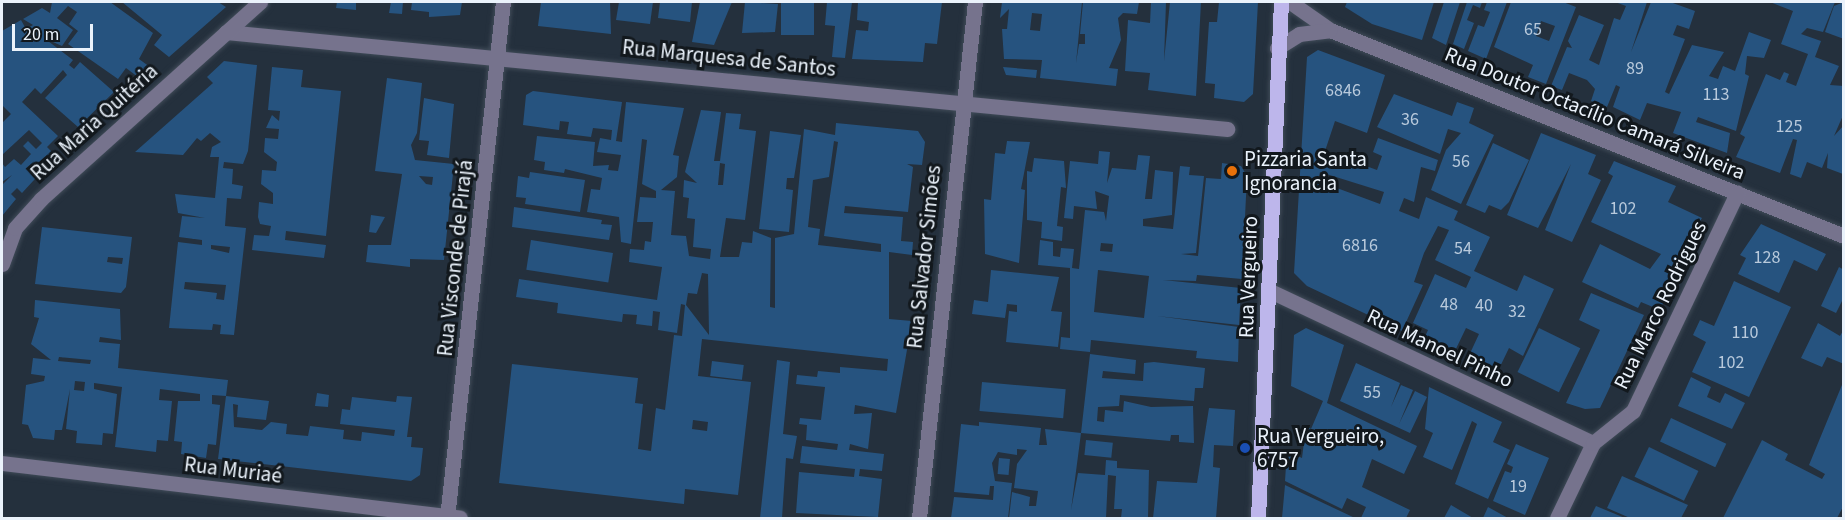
<!DOCTYPE html>
<meta charset="utf-8">
<style>
body{margin:0}
#map{position:relative;width:1845px;height:520px;overflow:hidden;background:#24303d;font-family:"Source Sans 3",sans-serif}
div>[style]{position:absolute}
.building>*{inset:0;background:#26537f;transform-origin:0 0}
.roads{filter:drop-shadow(0 0 2px #404b58) drop-shadow(0 0 2px #404b58)}
.minor>*{height:15px;margin:-7.5px;padding:0 7.5px;transform-origin:7.5px;border-radius:7.5px;background:#76738d}
.major>*{height:15px;margin:-7.5px;padding:0 7.5px;transform-origin:7.5px;border-radius:7.5px;background:#bdb6eb}
.dots>*{width:16px;height:16px;translate:-50% -50%;box-sizing:border-box;border:3px solid #12181d;border-radius:50%}
span{translate:-50% -50%;white-space:nowrap;text-align:center;line-height:1.15;-webkit-text-stroke:6px #12181d;paint-order:stroke}
.number-label{font-size:18px;color:#b9cadc}
.number-label span{-webkit-text-stroke-width:0}
.street-label{font-size:21px;color:#eaf2fb}
.poi-label{font-size:21px;color:#eaf2fb}
.left{translate:0 -50%;text-align:left}
.frame{position:absolute;inset:0;border:3px solid #eaf2fb;pointer-events:none}
.scale{position:absolute;left:12px;top:24px;width:81px;height:27px;box-sizing:border-box;border:3px solid #eaf2fb;border-top:0;padding-left:8px;font-size:18px;line-height:21px;white-space:nowrap;color:#eaf2fb;-webkit-text-stroke:4px #12181d;paint-order:stroke}
</style>
<div id="map">
<div class="building">
<div style="clip-path:polygon(52px 2px,110px 2px,153px 33px,139px 59px,154px 70px,142px 80px,126px 68px,118px 79px,68px 44px,78px 31px,69px 24px,77px 12px,68px 6px,57px 18px,73px 30px,62px 46px,44px 38px,73px 60px,69px 65px,74px 69px,80px 62px,114px 92px,78px 127px,45px 98px,67px 75px,63px 70px,41px 94px,35px 88px,22px 102px,58px 136px,47px 147px,56px 156px,42px 162px,46px 167px,22px 193px,17px 188px,11px 194px,16px 199px,2px 216px,2px 185px,12px 175px,2px 182px,2px 163px,5px 167px,14px 159px,21px 165px,31px 154px,23px 146px,28px 141px,36px 149px,42px 143px,29px 130px,2px 155px,2px 123px,11px 114px,2px 105px,2px 31px,21px 20px,26px 29px,33px 25px,23px 19px,42px 8px,50px 13px)"></div>
<div style="clip-path:polygon(122px 2px,218px 2px,226px 7px,169px 57px,154px 45px,162px 35px)"></div>
<div style="clip-path:polygon(337px 2px,356px 2px,356px 10px,336px 8px)"></div>
<div style="clip-path:polygon(391px 2px,403px 2px,402px 14px,389px 13px)"></div>
<div style="clip-path:polygon(412px 2px,462px 2px,460px 15px,429px 17px,429px 12px,411px 10px)"></div>
<div style="clip-path:polygon(541px 2px,610px 2px,611px 34px,538px 26px)"></div>
<div style="clip-path:polygon(619px 2px,653px 2px,650px 24px,616px 20px)"></div>
<div style="clip-path:polygon(660px 2px,692px 2px,690px 22px,658px 18px)"></div>
<div style="clip-path:polygon(700px 2px,732px 2px,714px 45px,692px 42px)"></div>
<div style="clip-path:polygon(745px 2px,778px 4px,775px 32px,742px 33px)"></div>
<div style="left:781px;top:2px;width:33px;height:33px"></div>
<div style="clip-path:polygon(827px 2px,852px 2px,845px 58px,832px 57px,835px 26px,825px 25px)"></div>
<div style="clip-path:polygon(858px 2px,942px 2px,937px 44px,925px 43px,923px 62px,852px 59px,856px 30px,868px 31px,869px 22px,857px 20px)"></div>
<div style="clip-path:polygon(evenodd,1002px 2px,1082px 2px,1076px 63px,1079px 44px,1085px 44px,1085px 34px,1080px 34px,1083px 2px,1139px 2px,1137px 14px,1123px 13px,1118px 18px,1121px 40px,1109px 68px,1118px 69px,1116px 86px,1040px 78px,1042px 60px,1004px 59px,1002px 29px,1007px 29px,1009px 9px,1000px 18px,1002px 2px,1032px 13px,1042px 14px,1040px 31px,1030px 30px,1032px 13px)"></div>
<div style="clip-path:polygon(1151px 2px,1166px 2px,1164px 61px,1170px 2px,1201px 2px,1196px 96px,1148px 90px,1150px 73px,1125px 71px,1128px 20px,1150px 23px)"></div>
<div style="clip-path:polygon(1219px 2px,1258px 2px,1253px 94px,1244px 102px,1214px 98px,1215px 84px,1205px 83px,1209px 22px,1217px 22px)"></div>
<div style="clip-path:polygon(1347px 2px,1434px 2px,1422px 40px,1372px 24px,1345px 7px)"></div>
<div style="clip-path:polygon(1444px 2px,1460px 2px,1446px 45px,1432px 38px)"></div>
<div style="clip-path:polygon(1467px 2px,1482px 2px,1480px 8px,1473px 5px,1467px 20px,1474px 23px,1464px 49px,1453px 44px)"></div>
<div style="clip-path:polygon(1487px 2px,1507px 2px,1486px 59px,1468px 51px,1478px 25px,1484px 27px,1490px 12px,1484px 10px)"></div>
<div style="clip-path:polygon(evenodd,1511px 2px,1563px 2px,1576px 7px,1546px 84px,1528px 77px,1533px 65px,1494px 47px,1511px 2px,1541px 21px,1555px 26px,1549px 41px,1536px 36px,1541px 21px)"></div>
<div style="clip-path:polygon(1615px 2px,1647px 2px,1631px 52px,1651px 2px,1670px 2px,1695px 11px,1689px 29px,1677px 25px,1673px 35px,1685px 39px,1665px 92px,1669px 94px,1692px 45px,1724px 52px,1709px 76px,1718px 79px,1723px 66px,1735px 71px,1749px 32px,1771px 40px,1764px 58px,1747px 56px,1745px 74px,1749px 76px,1736px 131px,1698px 117px,1696px 122px,1730px 133px,1727px 153px,1673px 133px,1681px 112px,1647px 103px,1640px 120px,1613px 107px,1620px 87px,1616px 85px,1607px 107px,1591px 101px,1595px 89px,1587px 80px,1569px 73px,1562px 90px,1551px 86px,1567px 47px,1572px 48px,1568px 41px,1579px 15px,1604px 25px,1589px 60px,1599px 65px,1614px 18px,1620px 20px,1626px 6px)"></div>
<div style="clip-path:polygon(1770px 2px,1835px 2px,1823px 32px,1807px 28px,1801px 34px,1821px 41px,1815px 57px,1839px 66px,1830px 85px,1844px 86px,1844px 113px,1834px 136px,1844px 125px,1843px 174px,1827px 168px,1828px 153px,1822px 168px,1807px 162px,1801px 178px,1790px 174px,1797px 140px,1793px 139px,1780px 173px,1736px 157px,1745px 137px,1740px 134px,1766px 74px,1780px 80px,1784px 72px,1789px 74px,1786px 82px,1796px 86px,1808px 54px,1781px 44px,1793px 11px)"></div>
<div style="clip-path:polygon(1844px 2px,1844px 39px,1825px 32px,1834px 6px)"></div>
<div style="clip-path:polygon(evenodd,1318px 50px,1385px 75px,1367px 133px,1335px 121px,1325px 151px,1377px 170px,1382px 156px,1373px 152px,1378px 138px,1438px 160px,1435px 171px,1421px 167px,1414px 202px,1404px 198px,1399px 211px,1419px 219px,1426px 197px,1458px 211px,1454px 220px,1490px 237px,1474px 271px,1517px 291px,1524px 275px,1554px 289px,1523px 356px,1509px 348px,1496px 375px,1466px 362px,1479px 334px,1466px 328px,1453px 355px,1423px 341px,1428px 330px,1413px 323px,1435px 274px,1466px 288px,1471px 277px,1435px 260px,1449px 230px,1438px 226px,1424px 253px,1414px 282px,1423px 285px,1402px 331px,1307px 286px,1294px 273px,1307px 57px,1318px 50px,1320px 172px,1384px 192px,1380px 204px,1318px 181px,1320px 172px)"></div>
<div style="clip-path:polygon(evenodd,224px 61px,257px 65px,248px 151px,243px 164px,224px 162px,223px 168px,233px 169px,232px 184px,243px 186px,241px 199px,227px 198px,225px 226px,246px 228px,234px 335px,220px 334px,221px 325px,213px 324px,212px 330px,169px 328px,178px 242px,202px 245px,202px 240px,179px 237px,182px 216px,205px 218px,178px 213px,175px 194px,215px 198px,219px 157px,210px 157px,212px 147px,221px 142px,210px 133px,201px 141px,197px 138px,183px 155px,135px 152px,213px 83px,207px 77px,224px 61px,211px 245px,230px 247px,229px 253px,211px 249px,211px 245px,224px 61px,185px 282px,226px 285px,224px 300px,216px 299px,217px 293px,184px 289px,185px 282px)"></div>
<div style="clip-path:polygon(272px 67px,303px 70px,301px 87px,341px 91px,326px 236px,286px 231px,285px 240px,326px 245px,324px 258px,252px 250px,254px 235px,269px 236px,271px 226px,260px 224px,258px 217px,259px 202px,273px 204px,273px 193px,261px 184px,262px 170px,276px 171px,277px 162px,264px 152px,265px 138px,278px 139px,279px 129px,266px 128px,272px 115px,279px 121px,280px 111px,268px 110px)"></div>
<div style="clip-path:polygon(1003px 67px,1037px 70px,1036px 78px,1006px 75px)"></div>
<div style="clip-path:polygon(evenodd,387px 78px,422px 83px,417px 133px,411px 145px,415px 160px,454px 164px,444px 260px,410px 259px,410px 267px,366px 262px,368px 245px,391px 245px,402px 174px,375px 171px,387px 78px,419px 176px,433px 177px,432px 185px,426px 184px,419px 176px)"></div>
<div style="clip-path:polygon(evenodd,533px 91px,622px 102px,616px 141px,622px 142px,626px 102px,684px 108px,673px 155px,679px 156px,677px 177px,661px 190px,675px 191px,671px 235px,686px 236px,689px 256px,710px 259px,711px 249px,693px 247px,695px 219px,687px 218px,689px 198px,683px 197px,684px 180px,697px 183px,685px 172px,701px 110px,721px 112px,714px 161px,720px 161px,726px 113px,741px 114px,739px 129px,756px 131px,745px 220px,726px 218px,720px 257px,739px 257px,742px 242px,752px 243px,753px 231px,771px 238px,770px 307px,775px 308px,775px 238px,794px 234px,804px 129px,835px 135px,836px 123px,918px 131px,925px 142px,922px 165px,907px 164px,913px 167px,908px 212px,845px 206px,844px 213px,903px 217px,901px 241px,913px 242px,912px 255px,889px 252px,889px 319px,912px 321px,896px 413px,855px 405px,854px 414px,872px 413px,868px 449px,850px 444px,849px 450px,884px 454px,882px 471px,860px 469px,859px 476px,882px 479px,878px 517px,796px 513px,799px 472px,854px 477px,855px 469px,800px 463px,802px 446px,837px 450px,838px 444px,806px 440px,807px 425px,799px 424px,800px 418px,821px 420px,825px 387px,796px 384px,797px 375px,817px 377px,818px 371px,840px 373px,840px 367px,887px 371px,888px 359px,702px 339px,698px 376px,751px 382px,738px 495px,685px 489px,684px 504px,499px 483px,512px 364px,638px 378px,635px 403px,643px 404px,638px 449px,651px 451px,656px 408px,665px 410px,674px 335px,682px 336px,685px 305px,681px 304px,677px 333px,658px 330px,660px 312px,653px 311px,652px 326px,636px 324px,637px 315px,623px 314px,622px 322px,557px 313px,558px 303px,516px 297px,519px 279px,657px 300px,662px 267px,629px 262px,630px 249px,644px 250px,645px 241px,651px 242px,653px 222px,637px 222px,640px 197px,656px 198px,656px 191px,642px 184px,647px 140px,642px 139px,631px 244px,621px 242px,619px 217px,587px 212px,591px 189px,600px 190px,602px 178px,565px 169px,564px 173px,544px 170px,545px 162px,534px 160px,537px 136px,595px 142px,593px 166px,609px 165px,608px 170px,618px 171px,621px 155px,597px 152px,600px 138px,611px 140px,612px 130px,593px 128px,591px 137px,567px 134px,569px 122px,560px 121px,559px 130px,523px 125px,526px 95px,533px 91px,834px 141px,838px 142px,824px 236px,881px 244px,881px 252px,818px 245px,820px 229px,808px 227px,813px 180px,829px 177px,834px 141px,533px 91px,720px 163px,725px 164px,723px 185px,718px 185px,720px 163px,533px 91px,702px 273px,708px 274px,709px 335px,686px 305px,688px 293px,697px 294px,702px 273px,533px 91px,693px 420px,708px 422px,707px 431px,692px 429px,693px 420px)"></div>
<div style="clip-path:polygon(1394px 94px,1452px 116px,1457px 102px,1474px 108px,1469px 123px,1494px 135px,1461px 204px,1431px 190px,1446px 150px,1461px 133px,1448px 129px,1440px 154px,1377px 127px)"></div>
<div style="clip-path:polygon(424px 98px,454px 104px,449px 158px,427px 155px,429px 141px,419px 140px)"></div>
<div style="clip-path:polygon(770px 131px,801px 135px,794px 178px,787px 178px,786px 189px,793px 190px,789px 232px,759px 229px)"></div>
<div style="clip-path:polygon(1541px 133px,1596px 155px,1588px 174px,1601px 180px,1572px 242px,1545px 230px,1571px 164px,1538px 228px,1507px 215px)"></div>
<div style="clip-path:polygon(1007px 141px,1030px 142px,1021px 189px,1025px 190px,1019px 263px,985px 254px,984px 199px,991px 200px,995px 153px,1005px 154px)"></div>
<div style="clip-path:polygon(1493px 143px,1529px 160px,1509px 202px,1501px 210px,1489px 205px,1485px 213px,1466px 205px)"></div>
<div style="clip-path:polygon(evenodd,1099px 151px,1110px 152px,1107px 183px,1112px 168px,1136px 170px,1138px 155px,1150px 156px,1145px 199px,1152px 199px,1155px 170px,1173px 172px,1172px 215px,1143px 219px,1143px 226px,1173px 229px,1180px 166px,1190px 167px,1189px 175px,1204px 176px,1196px 253px,1181px 254px,1198px 256px,1206px 178px,1221px 179px,1222px 163px,1241px 166px,1247px 176px,1242px 279px,1197px 275px,1196px 281px,1163px 280px,1241px 288px,1239px 325px,1157px 316px,1239px 327px,1238px 362px,1196px 358px,1197px 351px,1091px 340px,1090px 352px,1060px 349px,1061px 337px,1070px 338px,1070px 268px,1038px 265px,1040px 240px,1053px 242px,1053px 256px,1060px 257px,1061px 248px,1074px 249px,1072px 268px,1079px 269px,1085px 210px,1104px 212px,1106px 221px,1109px 196px,1095px 191px,1097px 209px,1074px 206px,1073px 219px,1064px 218px,1070px 161px,1098px 164px,1099px 151px,1101px 243px,1113px 244px,1112px 252px,1100px 251px,1101px 243px,1099px 151px,1098px 270px,1149px 276px,1144px 318px,1094px 312px,1098px 270px)"></div>
<div style="clip-path:polygon(1034px 158px,1064px 161px,1066px 188px,1061px 187px,1057px 226px,1063px 227px,1062px 241px,1041px 238px,1042px 222px,1027px 220px,1027px 171px,1032px 172px)"></div>
<div style="clip-path:polygon(1614px 161px,1676px 186px,1668px 202px,1702px 218px,1678px 258px,1683px 262px,1660px 310px,1641px 302px,1638px 308px,1582px 282px,1600px 244px,1650px 269px,1661px 254px,1591px 222px,1613px 176px,1608px 173px)"></div>
<div style="clip-path:polygon(530px 172px,585px 180px,580px 212px,525px 204px,526px 198px,516px 197px,518px 176px,529px 178px)"></div>
<div style="clip-path:polygon(514px 207px,602px 220px,601px 224px,612px 225px,609px 240px,512px 227px)"></div>
<div style="clip-path:polygon(371px 215px,385px 217px,376px 233px,369px 232px)"></div>
<div style="clip-path:polygon(1761px 224px,1826px 254px,1817px 271px,1794px 260px,1779px 293px,1738px 274px,1746px 258px,1740px 255px)"></div>
<div style="clip-path:polygon(evenodd,42px 227px,132px 237px,126px 287px,121px 293px,35px 284px,42px 227px,108px 257px,123px 258px,122px 264px,107px 262px,108px 257px)"></div>
<div style="left:531px;top:240px;width:83px;height:30px;rotate:9deg"></div>
<div style="clip-path:polygon(1839px 267px,1844px 270px,1844px 297px,1836px 313px,1821px 306px)"></div>
<div style="clip-path:polygon(991px 270px,1059px 277px,1051px 311px,1062px 312px,1058px 347px,1006px 342px,1009px 311px,1017px 312px,1017px 305px,1007px 304px,1005px 318px,972px 314px,974px 300px,988px 302px)"></div>
<div style="clip-path:polygon(1734px 281px,1791px 307px,1749px 397px,1692px 372px,1706px 342px,1693px 335px,1700px 320px,1714px 326px)"></div>
<div style="clip-path:polygon(1591px 293px,1644px 315px,1600px 408px,1585px 409px,1566px 403px,1600px 330px,1579px 320px)"></div>
<div style="clip-path:polygon(evenodd,35px 300px,120px 309px,121px 340px,100px 337px,99px 342px,120px 344px,118px 368px,228px 380px,226px 396px,269px 401px,266px 420px,237px 417px,238px 405px,233px 404px,234px 427px,262px 430px,271px 422px,287px 424px,286px 434px,308px 436px,310px 426px,344px 430px,343px 439px,361px 441px,362px 432px,394px 436px,395px 430px,340px 424px,342px 409px,350px 410px,352px 397px,396px 402px,397px 396px,412px 397px,407px 437px,412px 437px,411px 447px,423px 448px,420px 475px,411px 481px,218px 459px,226px 396px,212px 395px,212px 404px,220px 405px,216px 445px,208px 444px,206px 458px,181px 454px,182px 442px,174px 441px,178px 401px,200px 401px,200px 394px,160px 389px,159px 400px,172px 401px,168px 441px,157px 440px,156px 452px,115px 447px,122px 387px,94px 383px,94px 389px,117px 394px,113px 434px,103px 433px,102px 445px,76px 443px,77px 431px,66px 429px,70px 389px,62px 430px,55px 430px,54px 440px,33px 438px,28px 425px,22px 424px,26px 385px,44px 381px,45px 376px,31px 374px,33px 358px,51px 360px,31px 344px,39px 318px,34px 317px,35px 300px,59px 357px,91px 360px,90px 364px,58px 361px,59px 357px,35px 300px,75px 381px,85px 382px,84px 391px,74px 390px,75px 381px)"></div>
<div style="clip-path:polygon(1818px 323px,1840px 336px,1844px 329px,1844px 364px,1827px 357px,1822px 367px,1801px 358px)"></div>
<div style="clip-path:polygon(1306px 328px,1344px 345px,1327px 403px,1417px 446px,1404px 474px,1372px 459px,1362px 487px,1410px 510px,1406px 518px,1361px 518px,1366px 507px,1347px 498px,1342px 509px,1285px 481px,1287px 451px,1302px 458px,1306px 426px,1311px 429px,1323px 401px,1291px 386px,1294px 335px)"></div>
<div style="left:1539px;top:328px;width:46px;height:49px;rotate:26deg"></div>
<div style="clip-path:polygon(1090px 354px,1136px 360px,1135px 374px,1103px 371px,1102px 378px,1143px 381px,1144px 363px,1154px 362px,1205px 368px,1203px 388px,1195px 388px,1194px 401px,1120px 395px,1119px 406px,1098px 407px,1097px 421px,1104px 422px,1105px 410px,1123px 412px,1124px 401px,1151px 407px,1193px 406px,1194px 443px,1179px 442px,1179px 435px,1171px 435px,1170px 441px,1081px 433px)"></div>
<div style="clip-path:polygon(777px 360px,790px 362px,783px 434px,797px 436px,793px 459px,786px 458px,782px 518px,760px 518px)"></div>
<div style="left:712px;top:361px;width:32px;height:15px;rotate:7deg"></div>
<div style="clip-path:polygon(1356px 363px,1400px 383px,1391px 407px,1401px 385px,1413px 390px,1399px 424px,1415px 391px,1427px 397px,1410px 433px,1340px 401px)"></div>
<div style="clip-path:polygon(1691px 377px,1711px 387px,1707px 397px,1720px 403px,1725px 393px,1745px 403px,1732px 429px,1678px 406px)"></div>
<div style="clip-path:polygon(1844px 380px,1844px 505px,1837px 518px,1723px 518px,1762px 440px,1788px 454px,1785px 460px,1822px 479px,1825px 474px,1809px 465px)"></div>
<div style="left:982px;top:382px;width:84px;height:29px;rotate:5deg"></div>
<div style="clip-path:polygon(1429px 387px,1502px 422px,1493px 442px,1510px 450px,1488px 499px,1455px 484px,1477px 424px,1472px 421px,1452px 470px,1423px 457px,1433px 433px,1425px 429px)"></div>
<div style="clip-path:polygon(317px 393px,329px 395px,328px 407px,315px 406px)"></div>
<div style="clip-path:polygon(1209px 408px,1235px 410px,1233px 446px,1214px 445px,1213px 467px,1220px 468px,1216px 518px,1153px 518px,1157px 481px,1197px 483px)"></div>
<div style="left:1671px;top:418px;width:61px;height:26px;rotate:25deg"></div>
<div style="clip-path:polygon(979px 422px,1041px 428px,1039px 445px,1047px 445px,1045px 429px,1081px 433px,1071px 510px,1078px 473px,1105px 475px,1106px 460px,1117px 461px,1117px 468px,1149px 470px,1148px 518px,1121px 518px,1122px 509px,1114px 509px,1116px 476px,1108px 475px,1106px 518px,1009px 518px,1012px 492px,1030px 497px,1029px 506px,1036px 506px,1038px 491px,1014px 488px,1017px 464px,1027px 450px,1017px 449px,1017px 455px,998px 452px,992px 463px,995px 481px,1012px 483px,1008px 518px,951px 518px,954px 497px,993px 500px,994px 486px,990px 486px,989px 495px,954px 492px,961px 424px,979px 426px)"></div>
<div style="left:1086px;top:440px;width:27px;height:15px;rotate:6deg"></div>
<div style="clip-path:polygon(1516px 444px,1549px 458px,1525px 515px,1493px 501px,1505px 471px,1511px 473px,1513px 467px,1507px 464px)"></div>
<div style="left:1649px;top:447px;width:55px;height:33px;rotate:26deg"></div>
<div style="left:999px;top:458px;width:11px;height:16px;rotate:5deg"></div>
<div style="clip-path:polygon(1622px 476px,1688px 505px,1681px 518px,1630px 518px,1607px 508px)"></div>
<div style="clip-path:polygon(1285px 485px,1355px 518px,1282px 518px)"></div>
<div style="clip-path:polygon(1451px 505px,1473px 518px,1444px 518px)"></div>
<div style="clip-path:polygon(1596px 506px,1625px 518px,1590px 518px)"></div>
<div style="clip-path:polygon(1488px 507px,1508px 518px,1483px 518px)"></div>
</div>
<div class="roads">
<div class="minor">
<div style="left:1290px;top:2px;width:49px;rotate:35deg"></div>
<div style="left:1330px;top:30px;width:554px;rotate:21.84deg"></div>
<div style="left:226px;top:32px;width:1006px;rotate:5.53deg"></div>
<div style="left:1277px;top:48px;width:26px;rotate:-32deg"></div>
<div style="left:1299px;top:34px;width:31px;rotate:-7deg"></div>
<div style="left:2px;top:264px;width:38px;rotate:-70deg"></div>
<div style="left:15px;top:228px;width:39px;rotate:-48deg"></div>
<div style="left:41px;top:199px;width:295px;rotate:-42deg"></div>
<div style="left:1270px;top:291px;width:357px;rotate:25.2deg"></div>
<div style="left:2px;top:463px;width:461px;rotate:6.8deg"></div>
<div style="left:447px;top:518px;width:519px;rotate:-83.81deg"></div>
<div style="left:919px;top:518px;width:519px;rotate:-83.81deg"></div>
<div style="left:1557px;top:518px;width:83px;rotate:-64.4deg"></div>
<div style="left:1593px;top:443px;width:51px;rotate:-38.7deg"></div>
<div style="left:1633px;top:411px;width:242px;rotate:-64.5deg"></div>
</div>
<div class="major">
<div style="left:1258px;top:518px;width:517px;rotate:-87.45deg"></div>
</div>
</div>
<div class="dots">
<div style="left:1232px;top:171px;background:#e8710a"></div>
<div style="left:1245px;top:448px;background:#1a4fb4"></div>
</div>
<div class="number-label">
<span style="left:1533px;top:30px">65</span>
<span style="left:1635px;top:69px">89</span>
<span style="left:1343px;top:91px">6846</span>
<span style="left:1716px;top:95px">113</span>
<span style="left:1410px;top:120px">36</span>
<span style="left:1789px;top:127px">125</span>
<span style="left:1461px;top:162px">56</span>
<span style="left:1623px;top:209px">102</span>
<span style="left:1360px;top:246px">6816</span>
<span style="left:1463px;top:249px">54</span>
<span style="left:1767px;top:258px">128</span>
<span style="left:1449px;top:305px">48</span>
<span style="left:1484px;top:306px">40</span>
<span style="left:1517px;top:312px">32</span>
<span style="left:1745px;top:333px">110</span>
<span style="left:1731px;top:363px">102</span>
<span style="left:1372px;top:393px">55</span>
<span style="left:1518px;top:487px">19</span>
</div>
<div class="street-label">
<span style="left:729px;top:58px;rotate:6deg">Rua Marquesa de Santos</span>
<span style="left:1595px;top:113px;rotate:22deg">Rua Doutor Octacílio Camará Silveira</span>
<span style="left:94px;top:122px;rotate:-42deg">Rua Maria Quitéria</span>
<span style="left:924px;top:257px;rotate:-84deg">Rua Salvador Simões</span>
<span style="left:455px;top:258px;rotate:-84deg">Rua Visconde de Pirajá</span>
<span style="left:1248px;top:277px;rotate:-88deg">Rua Vergueiro</span>
<span style="left:1660px;top:305px;rotate:-64deg">Rua Marco Rodrigues</span>
<span style="left:1440px;top:348px;rotate:25deg">Rua Manoel Pinho</span>
<span style="left:233px;top:470px;rotate:7deg">Rua Muriaé</span>
</div>
<div class="poi-label">
<span class="left" style="left:1244px;top:171px">Pizzaria Santa<br>Ignorancia</span>
<span class="left" style="left:1257px;top:448px">Rua Vergueiro,<br>6757</span>
</div>
<div class="frame"></div>
<div class="scale">20 m</div>
</div>
